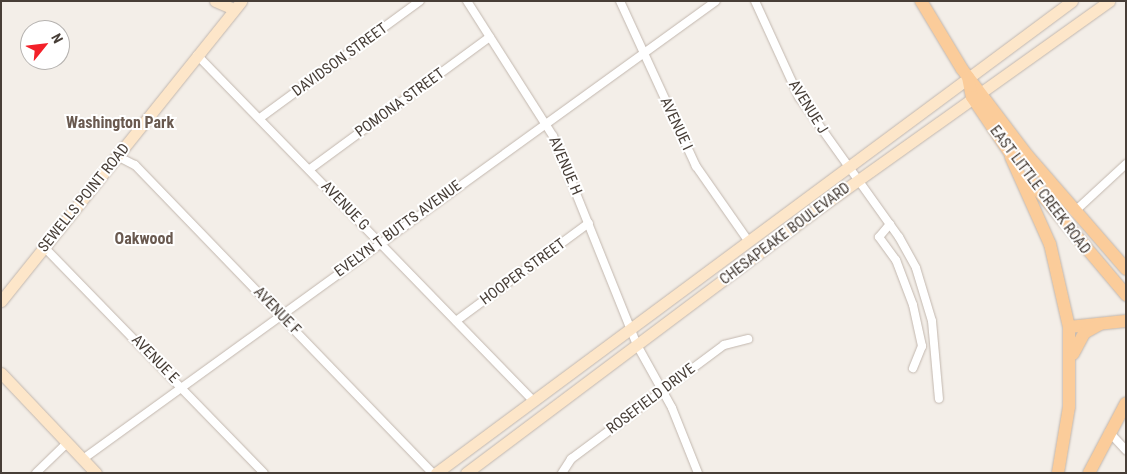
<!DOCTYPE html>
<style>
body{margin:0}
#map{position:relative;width:1127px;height:474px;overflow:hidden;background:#f3eee8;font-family:"Roboto Condensed",sans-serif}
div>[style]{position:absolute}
.roads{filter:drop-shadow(0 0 1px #c2b7ae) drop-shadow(0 0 1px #c2b7ae)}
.street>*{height:8px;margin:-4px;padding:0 4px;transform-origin:4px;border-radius:4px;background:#fff}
.secondary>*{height:11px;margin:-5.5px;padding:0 5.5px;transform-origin:5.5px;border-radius:5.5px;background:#fde6c9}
.primary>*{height:12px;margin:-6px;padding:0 6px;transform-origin:6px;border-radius:6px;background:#fbcc9a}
span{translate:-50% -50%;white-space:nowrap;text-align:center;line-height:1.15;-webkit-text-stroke:4px #fff;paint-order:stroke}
.street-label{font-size:15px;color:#473e37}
.neighbourhood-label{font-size:16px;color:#69594f;font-weight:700}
.frame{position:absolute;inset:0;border:2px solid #473e37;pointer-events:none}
.north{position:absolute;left:20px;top:20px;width:50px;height:50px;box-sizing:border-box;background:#fff;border:1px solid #b5b2af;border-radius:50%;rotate:61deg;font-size:14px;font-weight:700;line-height:20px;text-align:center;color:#473e37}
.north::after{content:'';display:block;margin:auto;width:18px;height:22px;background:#f32029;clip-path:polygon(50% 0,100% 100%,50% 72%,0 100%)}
</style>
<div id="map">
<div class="roads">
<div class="street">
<div style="left:467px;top:1px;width:160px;rotate:57.5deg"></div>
<div style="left:553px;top:136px;width:225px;rotate:68.1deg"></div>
<div style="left:637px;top:345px;width:72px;rotate:60.9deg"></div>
<div style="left:672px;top:408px;width:70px;rotate:68.2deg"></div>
<div style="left:620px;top:1px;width:182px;rotate:65.3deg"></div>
<div style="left:696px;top:166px;width:89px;rotate:55.1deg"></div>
<div style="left:755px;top:1px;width:106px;rotate:65.4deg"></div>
<div style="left:799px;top:97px;width:172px;rotate:54.5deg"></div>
<div style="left:899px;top:237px;width:35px;rotate:61deg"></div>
<div style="left:916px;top:268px;width:55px;rotate:73.2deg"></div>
<div style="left:932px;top:321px;width:78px;rotate:84.9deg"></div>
<div style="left:197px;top:55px;width:482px;rotate:45.8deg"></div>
<div style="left:260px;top:118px;width:198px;rotate:-36.2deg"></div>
<div style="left:117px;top:156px;width:20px;rotate:27deg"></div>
<div style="left:135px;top:165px;width:428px;rotate:46deg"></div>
<div style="left:310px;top:169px;width:223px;rotate:-36.3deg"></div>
<div style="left:1074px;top:212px;width:71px;rotate:-42.7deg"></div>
<div style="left:890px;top:224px;width:17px;rotate:130deg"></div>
<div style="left:879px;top:237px;width:29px;rotate:54deg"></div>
<div style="left:896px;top:260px;width:48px;rotate:69.3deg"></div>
<div style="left:913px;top:305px;width:42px;rotate:77.6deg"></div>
<div style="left:922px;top:346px;width:24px;rotate:112deg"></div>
<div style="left:44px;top:247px;width:315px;rotate:45.8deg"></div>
<div style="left:456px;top:321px;width:165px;rotate:-36.4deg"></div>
<div style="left:1109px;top:432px;width:25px;rotate:47deg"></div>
<div style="left:83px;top:459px;width:781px;rotate:-35.89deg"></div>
<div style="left:36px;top:473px;width:43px;rotate:-44.1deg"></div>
<div style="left:562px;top:473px;width:17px;rotate:-57deg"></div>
<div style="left:571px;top:459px;width:191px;rotate:-36.7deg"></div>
<div style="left:724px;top:345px;width:25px;rotate:-14deg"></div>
</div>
<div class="secondary">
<div style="left:215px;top:1px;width:21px;rotate:23deg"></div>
<div style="left:1px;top:301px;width:384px;rotate:-51.3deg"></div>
<div style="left:1px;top:373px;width:138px;rotate:46.5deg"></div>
<div style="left:436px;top:473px;width:792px;rotate:-36.58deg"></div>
<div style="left:466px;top:473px;width:433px;rotate:-36.9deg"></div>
<div style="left:812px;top:213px;width:365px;rotate:-35.5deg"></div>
</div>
<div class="primary">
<div style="left:921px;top:1px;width:79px;rotate:58.9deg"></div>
<div style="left:962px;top:69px;width:108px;rotate:52.9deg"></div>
<div style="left:1027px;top:155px;width:151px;rotate:49deg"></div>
<div style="left:968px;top:77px;width:20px;rotate:79deg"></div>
<div style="left:972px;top:97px;width:78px;rotate:55.9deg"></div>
<div style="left:1011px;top:157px;width:95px;rotate:65.9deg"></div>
<div style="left:1050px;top:244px;width:85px;rotate:77.1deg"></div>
<div style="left:1069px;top:327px;width:80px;rotate:90deg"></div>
<div style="left:1069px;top:407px;width:67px;rotate:99.5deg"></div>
<div style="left:1031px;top:182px;width:148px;rotate:49.9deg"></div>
<div style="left:1069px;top:327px;width:57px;rotate:-6deg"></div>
<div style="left:1073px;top:354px;width:24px;rotate:-62deg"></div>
<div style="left:1084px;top:333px;width:18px;rotate:-29deg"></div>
<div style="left:1089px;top:473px;width:79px;rotate:-62.1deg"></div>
</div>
</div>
<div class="street-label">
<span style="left:340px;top:60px;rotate:-36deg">DAVIDSON STREET</span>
<span style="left:400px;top:103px;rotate:-36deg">POMONA STREET</span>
<span style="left:808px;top:107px;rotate:58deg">AVENUE J</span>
<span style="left:676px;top:124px;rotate:65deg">AVENUE I</span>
<span style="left:565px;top:166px;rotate:67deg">AVENUE H</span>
<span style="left:1040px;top:190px;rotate:53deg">EAST LITTLE CREEK ROAD</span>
<span style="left:84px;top:198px;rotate:-51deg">SEWELLS POINT ROAD</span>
<span style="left:345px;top:206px;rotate:46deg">AVENUE G</span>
<span style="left:398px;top:229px;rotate:-36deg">EVELYN T BUTTS AVENUE</span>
<span style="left:785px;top:234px;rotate:-37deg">CHESAPEAKE BOULEVARD</span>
<span style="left:523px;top:272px;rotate:-36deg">HOOPER STREET</span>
<span style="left:277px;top:311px;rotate:46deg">AVENUE F</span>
<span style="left:155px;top:359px;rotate:46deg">AVENUE E</span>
<span style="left:651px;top:399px;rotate:-37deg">ROSEFIELD DRIVE</span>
</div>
<div class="neighbourhood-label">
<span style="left:120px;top:123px">Washington Park</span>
<span style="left:144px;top:239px">Oakwood</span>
</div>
<div class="frame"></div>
<div class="north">N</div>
</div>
